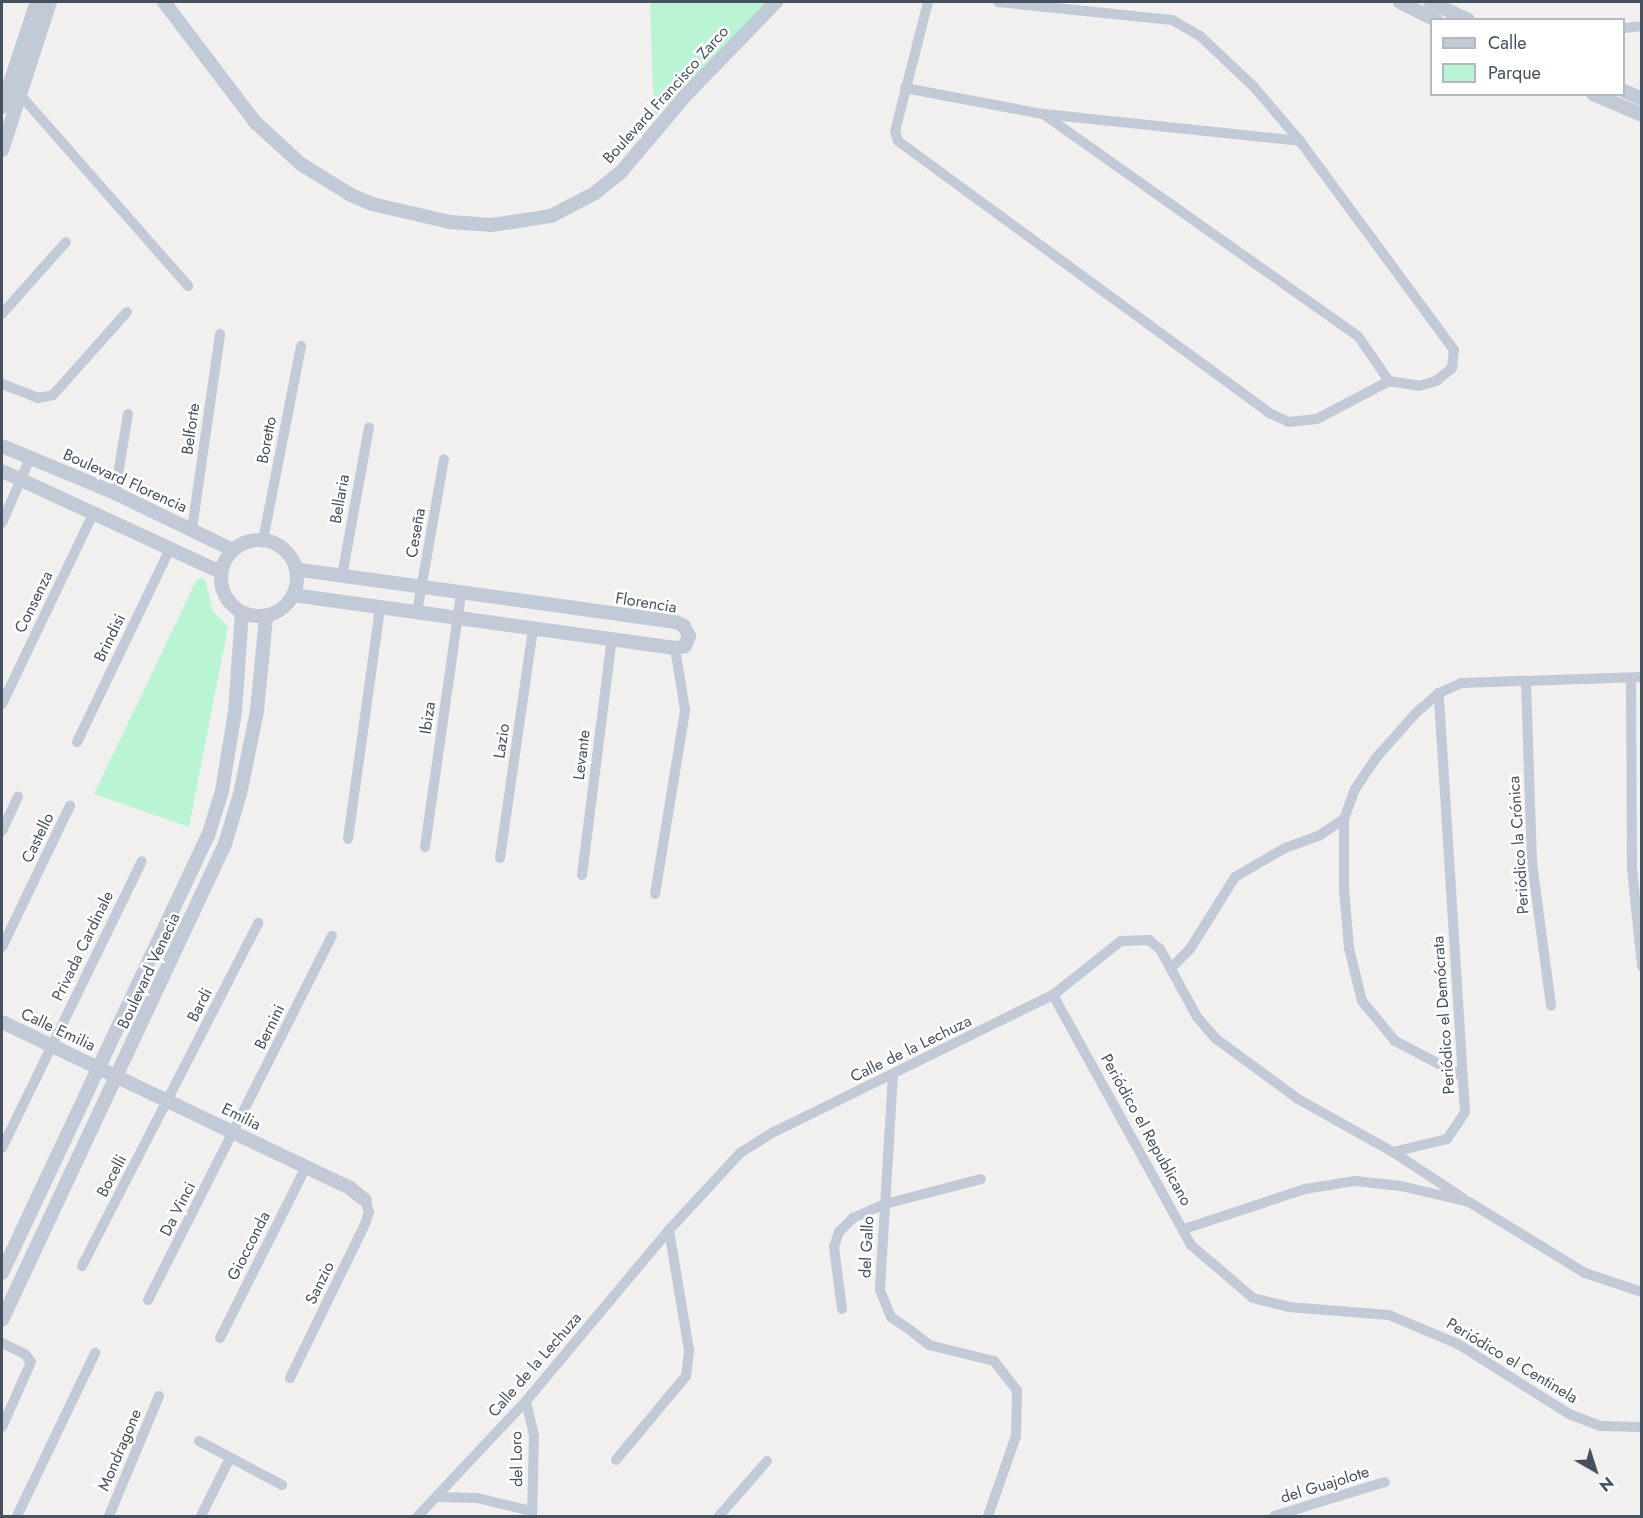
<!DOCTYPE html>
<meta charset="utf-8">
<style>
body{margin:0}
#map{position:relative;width:1643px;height:1518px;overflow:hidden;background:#f2efef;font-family:Jost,sans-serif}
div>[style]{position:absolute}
.green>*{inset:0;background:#b9f4d4}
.minor>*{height:10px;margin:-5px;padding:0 5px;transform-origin:5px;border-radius:5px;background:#c1cad6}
.tertiary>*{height:14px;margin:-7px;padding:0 7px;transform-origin:7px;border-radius:7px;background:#c1cad6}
.tertiary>.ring{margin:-7px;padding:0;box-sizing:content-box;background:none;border:14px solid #c1cad6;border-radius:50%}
span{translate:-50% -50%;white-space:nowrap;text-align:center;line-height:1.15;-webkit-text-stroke:5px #fff;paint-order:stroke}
.street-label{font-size:16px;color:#45515f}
.frame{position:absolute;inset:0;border:3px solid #45515f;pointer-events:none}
.legend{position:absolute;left:1430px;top:18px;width:195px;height:78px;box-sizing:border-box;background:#fff;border:2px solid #b5b9bf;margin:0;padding:8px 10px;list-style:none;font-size:18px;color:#45515f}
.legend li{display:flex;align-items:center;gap:12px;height:30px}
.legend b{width:30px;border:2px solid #b5b9bf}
.north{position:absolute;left:1565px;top:1440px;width:60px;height:60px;-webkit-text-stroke:4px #fff;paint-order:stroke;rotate:141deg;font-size:16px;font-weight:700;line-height:24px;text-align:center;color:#45515f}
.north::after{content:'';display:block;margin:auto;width:21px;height:27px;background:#45515f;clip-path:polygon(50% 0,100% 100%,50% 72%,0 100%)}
</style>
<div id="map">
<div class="green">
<div style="clip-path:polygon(650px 2px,769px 2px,654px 119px)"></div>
<div style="clip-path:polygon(197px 579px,205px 579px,213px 611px,228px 627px,189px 827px,94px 794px)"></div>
</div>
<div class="minor">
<div style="left:928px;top:2px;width:133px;rotate:104.3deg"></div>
<div style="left:895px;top:131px;width:10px;rotate:73deg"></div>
<div style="left:898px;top:141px;width:460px;rotate:36.2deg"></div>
<div style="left:1269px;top:413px;width:22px;rotate:24deg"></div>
<div style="left:1289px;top:422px;width:28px;rotate:-6deg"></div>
<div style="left:1317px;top:419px;width:81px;rotate:-27.8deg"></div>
<div style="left:1389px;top:381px;width:30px;rotate:9deg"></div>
<div style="left:1419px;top:386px;width:18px;rotate:-16deg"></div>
<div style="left:1436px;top:381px;width:21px;rotate:-39deg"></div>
<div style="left:1452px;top:368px;width:18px;rotate:-84deg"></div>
<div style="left:1454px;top:350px;width:260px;rotate:-126.4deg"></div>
<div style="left:1300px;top:141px;width:71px;rotate:-130.4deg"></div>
<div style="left:1254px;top:87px;width:74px;rotate:-136.6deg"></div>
<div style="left:1200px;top:36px;width:32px;rotate:-150deg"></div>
<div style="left:1172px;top:20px;width:175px;rotate:-174.1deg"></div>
<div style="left:1624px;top:28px;width:18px;rotate:-6deg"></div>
<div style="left:905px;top:88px;width:140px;rotate:10.7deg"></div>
<div style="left:1043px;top:114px;width:385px;rotate:35.2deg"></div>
<div style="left:1358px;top:336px;width:55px;rotate:55.4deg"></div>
<div style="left:16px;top:90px;width:261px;rotate:48.7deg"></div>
<div style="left:1044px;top:114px;width:257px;rotate:6deg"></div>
<div style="left:2px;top:314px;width:96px;rotate:-48.4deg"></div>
<div style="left:2px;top:384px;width:39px;rotate:21deg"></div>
<div style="left:38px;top:398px;width:15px;rotate:-11deg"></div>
<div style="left:53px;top:395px;width:111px;rotate:-48.3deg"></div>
<div style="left:115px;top:493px;width:80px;rotate:-80.7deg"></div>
<div style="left:2px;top:523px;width:71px;rotate:-66.7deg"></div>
<div style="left:192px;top:529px;width:197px;rotate:-81.8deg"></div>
<div style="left:263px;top:540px;width:198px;rotate:-78.9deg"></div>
<div style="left:342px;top:576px;width:151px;rotate:-79.7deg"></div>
<div style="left:417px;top:612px;width:155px;rotate:-80deg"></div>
<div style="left:1631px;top:678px;width:191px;rotate:89.7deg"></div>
<div style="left:1632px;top:869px;width:98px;rotate:84.1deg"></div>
<div style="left:1526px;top:682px;width:181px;rotate:88.1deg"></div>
<div style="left:1532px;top:863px;width:144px;rotate:82.4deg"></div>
<div style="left:2px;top:704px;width:211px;rotate:-64.4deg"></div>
<div style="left:77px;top:742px;width:216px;rotate:-64.3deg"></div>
<div style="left:2px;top:831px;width:38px;rotate:-65deg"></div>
<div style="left:348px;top:839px;width:234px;rotate:-82.1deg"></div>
<div style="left:425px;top:847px;width:256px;rotate:-81.9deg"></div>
<div style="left:500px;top:858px;width:231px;rotate:-81.8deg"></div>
<div style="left:582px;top:875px;width:238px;rotate:-82.8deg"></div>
<div style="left:655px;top:894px;width:186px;rotate:-80.7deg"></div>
<div style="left:685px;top:710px;width:63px;rotate:-99.2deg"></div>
<div style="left:2px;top:947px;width:157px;rotate:-64.3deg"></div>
<div style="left:1171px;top:968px;width:27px;rotate:-45deg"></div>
<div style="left:1190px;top:949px;width:85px;rotate:-58deg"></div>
<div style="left:1235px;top:877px;width:58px;rotate:-30.1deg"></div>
<div style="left:1285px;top:848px;width:37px;rotate:-20deg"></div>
<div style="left:1320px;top:835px;width:29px;rotate:-34deg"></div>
<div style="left:1053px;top:995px;width:286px;rotate:61.1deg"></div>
<div style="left:1191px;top:1245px;width:82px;rotate:40.5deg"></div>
<div style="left:1253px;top:1298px;width:36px;rotate:14deg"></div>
<div style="left:1288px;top:1307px;width:101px;rotate:4.5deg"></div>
<div style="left:1389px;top:1315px;width:75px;rotate:22.8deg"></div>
<div style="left:1458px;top:1344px;width:131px;rotate:32.2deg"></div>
<div style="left:1569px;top:1414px;width:34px;rotate:21deg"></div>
<div style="left:1601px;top:1426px;width:41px;rotate:1.4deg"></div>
<div style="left:893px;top:1075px;width:215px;rotate:93.5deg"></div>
<div style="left:880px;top:1290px;width:29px;rotate:68deg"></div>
<div style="left:891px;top:1317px;width:23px;rotate:34deg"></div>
<div style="left:910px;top:1330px;width:24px;rotate:38deg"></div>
<div style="left:929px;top:1345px;width:67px;rotate:13.8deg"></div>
<div style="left:994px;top:1361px;width:37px;rotate:52deg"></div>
<div style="left:1017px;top:1390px;width:46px;rotate:91.2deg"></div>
<div style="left:1016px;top:1436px;width:85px;rotate:109.3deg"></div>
<div style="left:1462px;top:1076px;width:76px;rotate:-152.4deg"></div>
<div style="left:1395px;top:1041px;width:52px;rotate:-129.5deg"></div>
<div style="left:1362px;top:1001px;width:55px;rotate:-103.8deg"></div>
<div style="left:1349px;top:948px;width:58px;rotate:-94.9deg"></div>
<div style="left:1344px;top:890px;width:71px;rotate:-90deg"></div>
<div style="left:1344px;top:819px;width:32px;rotate:-70deg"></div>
<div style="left:1355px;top:789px;width:36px;rotate:-56deg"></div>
<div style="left:1375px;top:759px;width:62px;rotate:-48.3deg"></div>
<div style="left:1416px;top:713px;width:30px;rotate:-41deg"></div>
<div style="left:1439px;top:693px;width:24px;rotate:-24deg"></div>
<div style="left:1461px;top:683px;width:181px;rotate:-1.9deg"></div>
<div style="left:2px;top:1148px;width:319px;rotate:-64deg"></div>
<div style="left:1393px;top:1152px;width:84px;rotate:33.3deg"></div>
<div style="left:1184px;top:1229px;width:127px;rotate:-18.3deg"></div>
<div style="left:1305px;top:1189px;width:51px;rotate:-9.1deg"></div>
<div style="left:1355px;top:1181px;width:46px;rotate:6.2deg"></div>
<div style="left:1401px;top:1186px;width:70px;rotate:13.2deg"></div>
<div style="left:1469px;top:1202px;width:136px;rotate:31.5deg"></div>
<div style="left:1585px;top:1273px;width:60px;rotate:18.4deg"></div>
<div style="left:82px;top:1266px;width:386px;rotate:-62.8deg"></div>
<div style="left:148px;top:1300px;width:408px;rotate:-63.2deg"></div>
<div style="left:842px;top:1309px;width:63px;rotate:-97.4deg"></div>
<div style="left:834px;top:1247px;width:16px;rotate:-72deg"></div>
<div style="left:839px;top:1232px;width:20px;rotate:-45deg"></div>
<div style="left:853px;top:1218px;width:35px;rotate:-24deg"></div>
<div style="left:885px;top:1204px;width:99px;rotate:-14.6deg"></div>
<div style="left:220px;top:1338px;width:191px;rotate:-63.3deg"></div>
<div style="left:2px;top:1343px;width:25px;rotate:26deg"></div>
<div style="left:25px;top:1354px;width:10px;rotate:53deg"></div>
<div style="left:31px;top:1362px;width:71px;rotate:114deg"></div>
<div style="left:290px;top:1378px;width:171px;rotate:-64deg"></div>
<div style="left:365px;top:1224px;width:13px;rotate:-72deg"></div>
<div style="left:369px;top:1212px;width:13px;rotate:-108deg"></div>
<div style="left:526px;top:1401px;width:35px;rotate:77deg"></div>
<div style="left:534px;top:1435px;width:81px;rotate:91.4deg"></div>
<div style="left:199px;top:1441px;width:94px;rotate:27.9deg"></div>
<div style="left:616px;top:1460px;width:109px;rotate:-50.2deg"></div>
<div style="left:686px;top:1376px;width:26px;rotate:-83deg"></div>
<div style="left:689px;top:1350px;width:122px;rotate:-99.5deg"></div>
<div style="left:436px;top:1497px;width:41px;rotate:1.4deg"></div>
<div style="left:477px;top:1498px;width:56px;rotate:13.5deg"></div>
<div style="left:17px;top:1516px;width:181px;rotate:-64.4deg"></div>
<div style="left:109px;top:1516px;width:130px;rotate:-67.4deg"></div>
<div style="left:201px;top:1516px;width:65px;rotate:-63.4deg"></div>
<div style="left:418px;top:1516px;width:158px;rotate:-46.8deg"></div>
<div style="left:526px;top:1401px;width:223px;rotate:-50.1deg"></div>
<div style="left:669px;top:1230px;width:105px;rotate:-47.3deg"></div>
<div style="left:740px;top:1153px;width:40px;rotate:-32deg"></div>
<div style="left:774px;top:1132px;width:311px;rotate:-26.2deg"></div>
<div style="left:1053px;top:995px;width:87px;rotate:-38.5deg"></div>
<div style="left:1121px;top:941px;width:28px;rotate:-2deg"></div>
<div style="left:1149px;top:940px;width:14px;rotate:39deg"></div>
<div style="left:1160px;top:949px;width:77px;rotate:61.4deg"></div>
<div style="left:1197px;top:1017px;width:28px;rotate:49deg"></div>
<div style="left:1215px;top:1038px;width:103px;rotate:36.3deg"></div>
<div style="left:1298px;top:1099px;width:109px;rotate:29.2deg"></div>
<div style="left:1393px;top:1152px;width:56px;rotate:-13.5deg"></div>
<div style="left:1447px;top:1139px;width:32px;rotate:-56deg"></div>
<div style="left:1465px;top:1112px;width:420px;rotate:-93.6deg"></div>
<div style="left:719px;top:1516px;width:73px;rotate:-48.9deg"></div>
<div style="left:1274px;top:1516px;width:116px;rotate:-17deg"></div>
</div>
<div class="tertiary">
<div style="left:164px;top:2px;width:152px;rotate:52.8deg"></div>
<div style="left:256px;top:123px;width:61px;rotate:42.3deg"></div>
<div style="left:301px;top:164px;width:59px;rotate:31.8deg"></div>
<div style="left:351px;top:195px;width:23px;rotate:23deg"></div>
<div style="left:372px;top:204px;width:80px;rotate:13deg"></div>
<div style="left:450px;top:222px;width:42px;rotate:4.1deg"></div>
<div style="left:492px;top:225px;width:60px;rotate:-8.7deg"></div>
<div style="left:551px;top:216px;width:50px;rotate:-27.6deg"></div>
<div style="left:595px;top:193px;width:33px;rotate:-39deg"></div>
<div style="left:621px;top:172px;width:99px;rotate:-49.9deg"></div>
<div style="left:685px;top:96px;width:131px;rotate:-45.9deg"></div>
<div style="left:1400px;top:2px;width:40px;rotate:26.6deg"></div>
<div style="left:1430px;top:2px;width:42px;rotate:25.3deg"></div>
<div style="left:1624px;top:91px;width:20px;rotate:24deg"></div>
<div style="left:1593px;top:94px;width:53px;rotate:23.2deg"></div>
<div style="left:2px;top:107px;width:111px;rotate:-71.6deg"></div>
<div style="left:2px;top:150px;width:156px;rotate:-72deg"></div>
<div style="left:2px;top:446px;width:122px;rotate:22.6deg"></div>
<div style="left:115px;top:493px;width:131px;rotate:25.8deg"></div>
<div style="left:2px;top:471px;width:241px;rotate:24.8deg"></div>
<div class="ring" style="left:221px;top:540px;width:62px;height:62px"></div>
<div style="left:293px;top:595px;width:386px;rotate:7.9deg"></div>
<div style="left:675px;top:648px;width:10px;rotate:-11deg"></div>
<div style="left:685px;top:646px;width:11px;rotate:-68deg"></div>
<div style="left:689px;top:636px;width:11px;rotate:-117deg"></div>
<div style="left:684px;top:626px;width:9px;rotate:-153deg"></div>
<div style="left:676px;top:622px;width:384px;rotate:-172.1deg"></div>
<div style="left:2px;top:1022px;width:386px;rotate:25.5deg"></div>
<div style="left:350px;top:1188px;width:19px;rotate:39deg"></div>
<div style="left:2px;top:1273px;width:483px;rotate:-64.8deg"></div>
<div style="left:208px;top:836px;width:47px;rotate:-72.7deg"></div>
<div style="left:222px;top:791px;width:80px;rotate:-80.7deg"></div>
<div style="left:235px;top:712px;width:99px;rotate:-86deg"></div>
<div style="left:2px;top:1320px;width:526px;rotate:-64.9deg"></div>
<div style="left:225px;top:844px;width:52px;rotate:-73.3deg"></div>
<div style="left:240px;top:794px;width:85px;rotate:-78.4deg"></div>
<div style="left:257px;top:711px;width:94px;rotate:-84.5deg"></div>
</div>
<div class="street-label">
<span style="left:666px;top:95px;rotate:-48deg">Boulevard Francisco Zarco</span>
<span style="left:191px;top:429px;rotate:-82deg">Belforte</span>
<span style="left:267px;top:440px;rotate:-79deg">Boretto</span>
<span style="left:125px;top:481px;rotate:24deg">Boulevard Florencia</span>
<span style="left:340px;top:499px;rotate:-80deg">Bellaria</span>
<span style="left:416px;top:533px;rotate:-80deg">Ceseña</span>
<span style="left:34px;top:602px;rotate:-64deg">Consenza</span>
<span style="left:646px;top:603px;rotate:9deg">Florencia</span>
<span style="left:110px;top:638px;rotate:-64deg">Brindisi</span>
<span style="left:428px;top:718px;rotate:-82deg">Ibiza</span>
<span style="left:502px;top:741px;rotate:-82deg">Lazio</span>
<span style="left:582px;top:755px;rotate:-83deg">Levante</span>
<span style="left:38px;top:838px;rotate:-64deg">Castello</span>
<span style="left:1519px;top:845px;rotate:-94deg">Periódico la Crónica</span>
<span style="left:83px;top:946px;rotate:-64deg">Privada Cardinale</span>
<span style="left:149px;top:971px;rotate:-65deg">Boulevard Venecia</span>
<span style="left:200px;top:1005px;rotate:-63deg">Bardi</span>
<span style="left:1444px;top:1015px;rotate:-94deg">Periódico el Demócrata</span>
<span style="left:270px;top:1027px;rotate:-64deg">Bernini</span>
<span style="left:58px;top:1030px;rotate:25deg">Calle Emilia</span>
<span style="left:911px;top:1049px;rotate:-26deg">Calle de la Lechuza</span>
<span style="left:241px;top:1117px;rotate:26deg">Emilia</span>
<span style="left:1146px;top:1130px;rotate:61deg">Periódico el Republicano</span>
<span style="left:112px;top:1176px;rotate:-62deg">Bocelli</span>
<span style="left:178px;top:1209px;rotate:-63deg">Da Vinci</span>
<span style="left:249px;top:1246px;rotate:-63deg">Giocconda</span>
<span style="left:867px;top:1247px;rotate:-87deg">del Gallo</span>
<span style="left:320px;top:1283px;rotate:-64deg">Sanzio</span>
<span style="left:1512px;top:1361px;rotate:31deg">Periódico el Centinela</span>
<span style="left:535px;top:1365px;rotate:-49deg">Calle de la Lechuza</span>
<span style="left:120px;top:1450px;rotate:-67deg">Mondragone</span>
<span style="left:517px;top:1459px;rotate:-91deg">del Loro</span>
<span style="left:1325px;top:1485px;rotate:-17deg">del Guajolote</span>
</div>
<div class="frame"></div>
<ul class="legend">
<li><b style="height:8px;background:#c1cad6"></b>Calle</li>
<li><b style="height:16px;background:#b9f4d4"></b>Parque</li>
</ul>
<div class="north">N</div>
</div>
